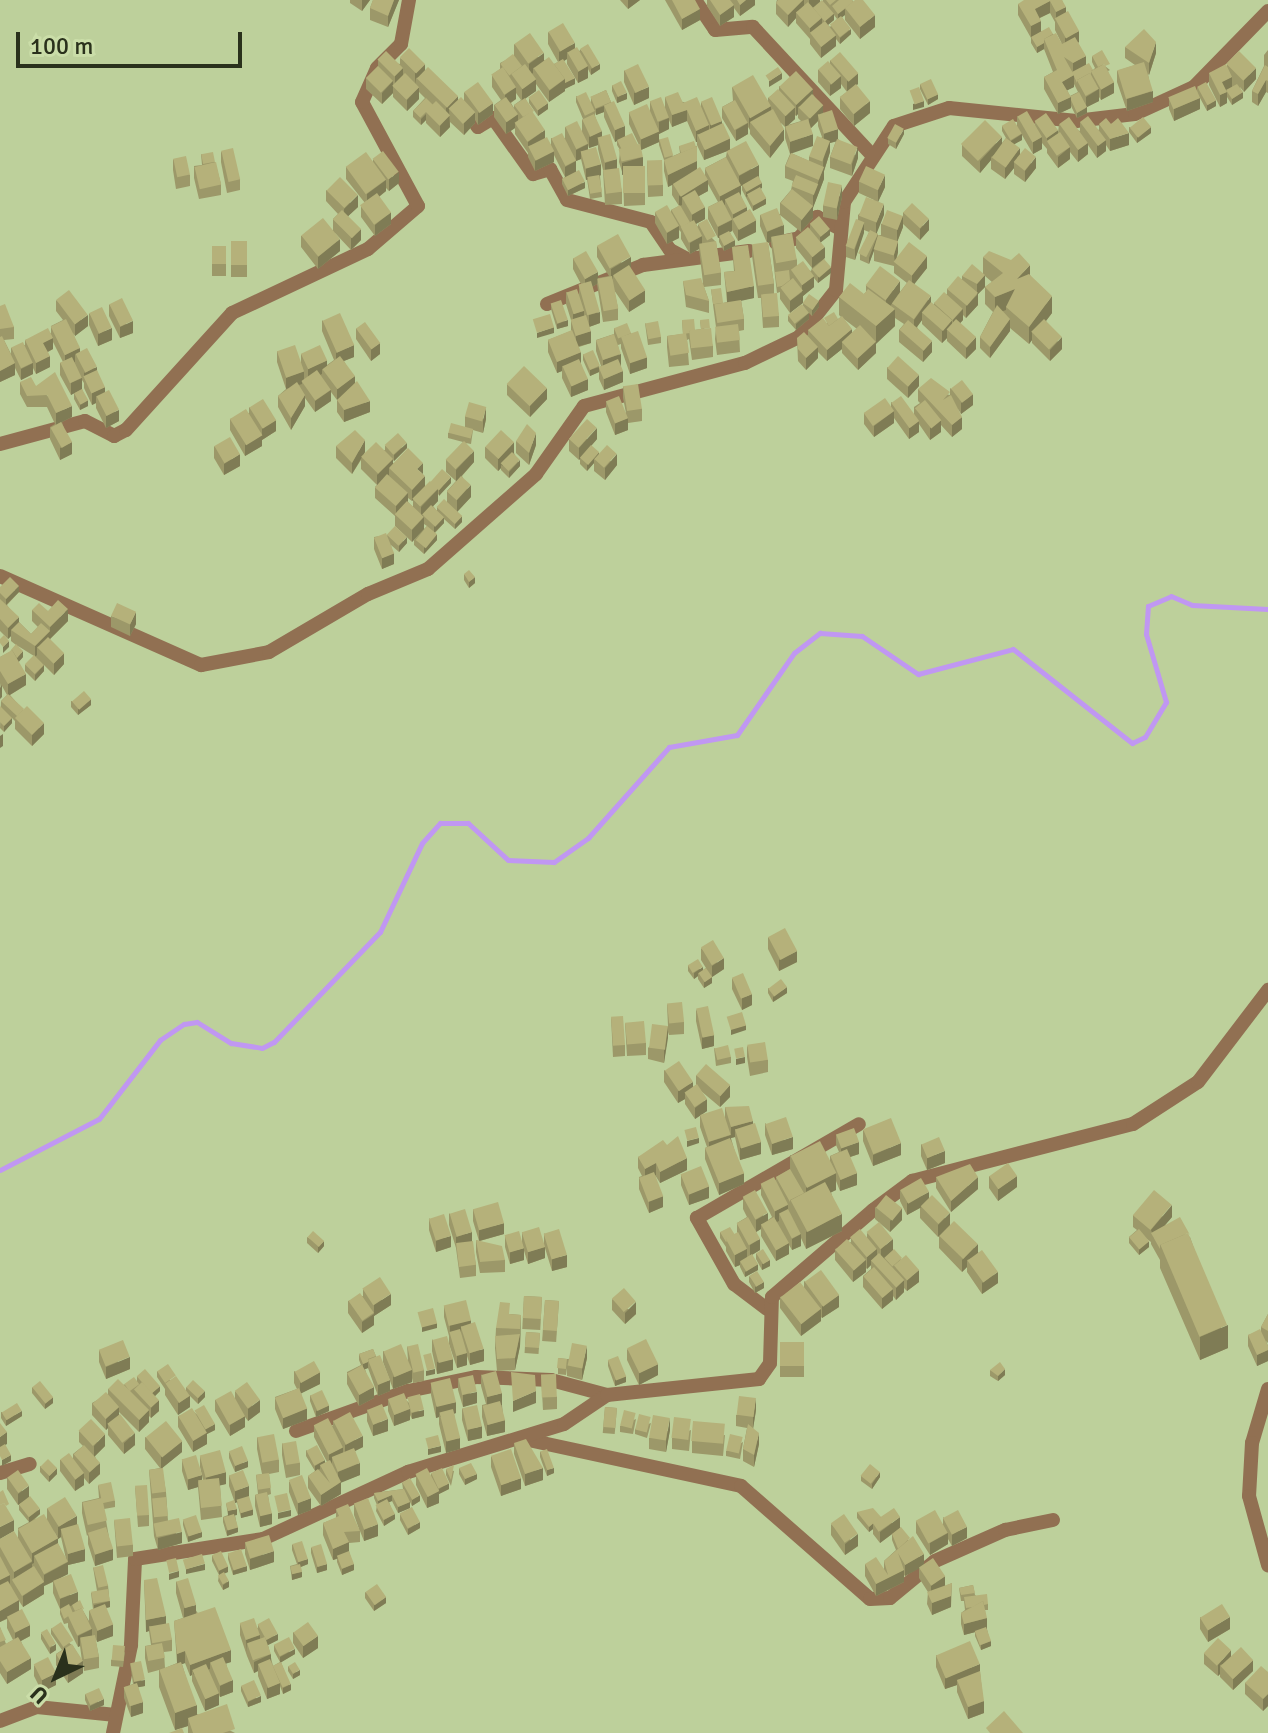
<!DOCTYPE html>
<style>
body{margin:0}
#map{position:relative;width:1268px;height:1733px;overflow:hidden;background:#bdd09b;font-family:Signika,sans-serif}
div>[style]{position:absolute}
.stream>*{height:5px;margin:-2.5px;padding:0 2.5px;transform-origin:2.5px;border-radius:2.5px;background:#c097f2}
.minor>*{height:14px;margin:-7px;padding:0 7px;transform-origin:7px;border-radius:7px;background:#917052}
.wall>*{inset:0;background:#9c9869;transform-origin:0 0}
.shaded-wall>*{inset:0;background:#7f7c55}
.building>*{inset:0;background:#b5b17a;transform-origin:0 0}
span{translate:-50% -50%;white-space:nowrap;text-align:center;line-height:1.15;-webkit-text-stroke:7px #cadda8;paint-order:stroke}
.north{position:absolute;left:16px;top:1637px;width:80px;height:80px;-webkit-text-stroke:6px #cadda8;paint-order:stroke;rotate:223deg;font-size:22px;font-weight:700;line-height:32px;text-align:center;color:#2a311c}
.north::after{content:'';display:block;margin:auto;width:28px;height:36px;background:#2a311c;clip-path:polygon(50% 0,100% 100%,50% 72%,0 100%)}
.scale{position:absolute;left:16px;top:32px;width:226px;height:36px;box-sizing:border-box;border:4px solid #2a311c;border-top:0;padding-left:10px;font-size:24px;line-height:28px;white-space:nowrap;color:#2a311c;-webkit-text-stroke:6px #cadda8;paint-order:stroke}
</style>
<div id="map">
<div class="stream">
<div style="left:0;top:1170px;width:111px;rotate:-27.3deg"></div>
<div style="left:99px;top:1119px;width:100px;rotate:-52.3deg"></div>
<div style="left:160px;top:1040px;width:29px;rotate:-34deg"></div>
<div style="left:184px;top:1024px;width:13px;rotate:-9deg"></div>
<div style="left:197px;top:1022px;width:40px;rotate:32deg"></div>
<div style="left:231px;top:1043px;width:31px;rotate:9deg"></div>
<div style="left:262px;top:1048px;width:13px;rotate:-27deg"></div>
<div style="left:274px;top:1042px;width:153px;rotate:-46.1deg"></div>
<div style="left:380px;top:932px;width:98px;rotate:-64.7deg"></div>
<div style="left:422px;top:843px;width:27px;rotate:-48deg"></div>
<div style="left:440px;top:823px;width:28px"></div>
<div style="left:468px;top:823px;width:54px;rotate:42.8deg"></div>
<div style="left:508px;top:860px;width:46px;rotate:2.5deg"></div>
<div style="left:554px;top:862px;width:42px;rotate:-35.2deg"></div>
<div style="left:588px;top:838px;width:122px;rotate:-48.3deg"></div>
<div style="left:669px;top:747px;width:69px;rotate:-10deg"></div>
<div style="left:737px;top:735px;width:100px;rotate:-55.2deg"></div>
<div style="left:794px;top:653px;width:33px;rotate:-38deg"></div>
<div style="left:820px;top:633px;width:42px;rotate:4.1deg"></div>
<div style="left:862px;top:636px;width:68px;rotate:34.2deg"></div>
<div style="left:918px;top:674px;width:98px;rotate:-14.7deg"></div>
<div style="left:1013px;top:649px;width:152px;rotate:38.3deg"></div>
<div style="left:1132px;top:743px;width:14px;rotate:-25deg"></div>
<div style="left:1145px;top:737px;width:41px;rotate:-59deg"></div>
<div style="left:1166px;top:702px;width:71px;rotate:-106.4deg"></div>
<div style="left:1146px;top:634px;width:28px;rotate:-86deg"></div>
<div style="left:1148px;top:606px;width:25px;rotate:-23deg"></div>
<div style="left:1171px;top:596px;width:23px;rotate:23deg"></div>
<div style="left:1192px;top:605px;width:76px;rotate:3deg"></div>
</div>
<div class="minor">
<div style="left:695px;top:0;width:36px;rotate:56deg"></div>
<div style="left:715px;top:30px;width:38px;rotate:-5deg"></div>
<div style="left:753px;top:27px;width:172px;rotate:47.1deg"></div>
<div style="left:465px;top:108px;width:23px;rotate:56deg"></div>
<div style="left:478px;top:127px;width:17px;rotate:-31deg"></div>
<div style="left:493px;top:118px;width:69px;rotate:54.5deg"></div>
<div style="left:533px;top:174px;width:18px;rotate:-16deg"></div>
<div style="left:550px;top:169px;width:35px;rotate:61deg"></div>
<div style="left:567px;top:200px;width:87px;rotate:14.7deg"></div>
<div style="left:651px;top:222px;width:34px;rotate:56deg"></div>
<div style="left:670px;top:250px;width:17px;rotate:28deg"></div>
<div style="left:776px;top:243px;width:24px;rotate:-12deg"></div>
<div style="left:799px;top:238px;width:28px;rotate:-49deg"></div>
<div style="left:817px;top:217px;width:25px;rotate:27deg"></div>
<div style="left:547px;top:304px;width:104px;rotate:-22.1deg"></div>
<div style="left:643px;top:265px;width:107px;rotate:-7.5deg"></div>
<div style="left:0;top:444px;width:88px;rotate:-15.1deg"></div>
<div style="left:85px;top:421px;width:33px;rotate:27deg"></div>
<div style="left:114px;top:436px;width:13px;rotate:-27deg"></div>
<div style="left:126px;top:430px;width:158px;rotate:-47.8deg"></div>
<div style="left:232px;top:313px;width:150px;rotate:-25.2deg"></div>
<div style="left:368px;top:249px;width:66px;rotate:-40.7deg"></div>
<div style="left:418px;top:206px;width:118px;rotate:-118.3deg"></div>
<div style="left:362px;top:102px;width:37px;rotate:-66deg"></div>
<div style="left:377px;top:68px;width:34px;rotate:-45deg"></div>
<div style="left:401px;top:44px;width:45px;rotate:-79.7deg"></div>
<div style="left:0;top:576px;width:220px;rotate:23.9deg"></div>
<div style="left:201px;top:665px;width:69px;rotate:-10.8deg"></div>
<div style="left:269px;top:652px;width:115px;rotate:-30.4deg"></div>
<div style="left:368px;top:594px;width:65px;rotate:-22.6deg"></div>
<div style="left:428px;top:569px;width:144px;rotate:-41.3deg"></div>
<div style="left:536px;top:474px;width:83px;rotate:-54.8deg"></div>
<div style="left:584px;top:406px;width:167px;rotate:-15deg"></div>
<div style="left:745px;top:363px;width:60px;rotate:-25.7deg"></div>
<div style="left:799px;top:337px;width:60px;rotate:-51.8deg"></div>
<div style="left:836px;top:290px;width:88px;rotate:-84.8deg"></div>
<div style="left:844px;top:202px;width:91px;rotate:-56.7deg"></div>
<div style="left:894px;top:126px;width:58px;rotate:-18.1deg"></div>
<div style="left:949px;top:108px;width:128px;rotate:5.8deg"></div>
<div style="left:1076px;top:121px;width:59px;rotate:-6.8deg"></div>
<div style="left:1135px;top:114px;width:65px;rotate:-24.6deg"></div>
<div style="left:1194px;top:87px;width:106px;rotate:-45.8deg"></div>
<div style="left:767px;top:1309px;width:41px;rotate:-142.9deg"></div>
<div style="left:734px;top:1284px;width:76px;rotate:-119.3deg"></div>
<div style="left:697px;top:1218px;width:187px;rotate:-30.1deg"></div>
<div style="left:1268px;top:1389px;width:56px;rotate:106.5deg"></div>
<div style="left:1252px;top:1443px;width:53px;rotate:93.2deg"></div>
<div style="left:1249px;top:1496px;width:72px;rotate:74.6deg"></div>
<div style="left:296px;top:1431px;width:119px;rotate:-19.7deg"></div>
<div style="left:408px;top:1391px;width:69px;rotate:-11.6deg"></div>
<div style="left:476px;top:1377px;width:75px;rotate:2.3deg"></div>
<div style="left:551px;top:1380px;width:58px;rotate:15deg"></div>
<div style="left:524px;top:1439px;width:222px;rotate:12.2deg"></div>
<div style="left:741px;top:1486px;width:171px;rotate:41.2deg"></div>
<div style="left:870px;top:1599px;width:20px;rotate:-3deg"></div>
<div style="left:890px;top:1598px;width:58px;rotate:-39.4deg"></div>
<div style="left:935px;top:1561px;width:77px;rotate:-23.9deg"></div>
<div style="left:1005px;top:1530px;width:49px;rotate:-11.8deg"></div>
<div style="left:0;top:1473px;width:31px;rotate:-17deg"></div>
<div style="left:0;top:1721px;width:40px;rotate:-21deg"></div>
<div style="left:37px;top:1707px;width:79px;rotate:5.8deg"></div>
<div style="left:113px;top:1733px;width:90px;rotate:-78.4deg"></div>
<div style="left:131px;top:1645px;width:86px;rotate:-87.3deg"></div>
<div style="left:135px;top:1559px;width:130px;rotate:-8.9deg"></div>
<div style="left:263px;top:1539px;width:160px;rotate:-24.8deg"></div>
<div style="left:408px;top:1472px;width:163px;rotate:-17.1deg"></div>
<div style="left:564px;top:1424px;width:52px;rotate:-34deg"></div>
<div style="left:607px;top:1395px;width:153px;rotate:-6deg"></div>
<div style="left:759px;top:1379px;width:19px;rotate:-55deg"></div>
<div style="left:770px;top:1363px;width:66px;rotate:-88.3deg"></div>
<div style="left:772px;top:1297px;width:133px;rotate:-40.7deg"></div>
<div style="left:873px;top:1210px;width:49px;rotate:-36.6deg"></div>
<div style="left:912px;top:1181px;width:228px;rotate:-14.5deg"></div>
<div style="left:1133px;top:1124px;width:77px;rotate:-32.9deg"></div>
<div style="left:1198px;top:1082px;width:116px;rotate:-52.7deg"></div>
</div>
<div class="wall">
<div style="clip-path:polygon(350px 0,370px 0,362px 11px,350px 3px)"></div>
<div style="clip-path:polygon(373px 0,399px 0,388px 27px,370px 20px,370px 8px)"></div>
<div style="clip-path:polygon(620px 0,640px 0,628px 9px)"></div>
<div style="clip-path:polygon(665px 0,695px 0,700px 20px,682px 30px)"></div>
<div style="clip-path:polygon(707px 0,755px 0,755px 5px,740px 16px,734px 8px,734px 17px,720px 26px,707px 6px)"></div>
<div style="clip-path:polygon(evenodd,777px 0,820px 0,820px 2px,823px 1px,823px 0,852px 0,875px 27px,860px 39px,845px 20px,845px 15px,842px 17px,851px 34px,840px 44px,836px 39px,836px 46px,821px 58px,810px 44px,810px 39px,796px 23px,796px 18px,788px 27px,776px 14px,776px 3px,777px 0,834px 15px,837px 19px,830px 27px,828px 25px,834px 20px,834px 15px)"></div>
<div style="clip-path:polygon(evenodd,1062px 0,1066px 13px,1079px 42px,1078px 43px,1086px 65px,1093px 70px,1095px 68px,1092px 62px,1092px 56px,1110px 70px,1108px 71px,1114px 93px,1101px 100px,1099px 97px,1099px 101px,1087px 107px,1087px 113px,1077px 118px,1071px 106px,1071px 108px,1058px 114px,1044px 89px,1044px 77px,1053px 72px,1044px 49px,1037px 53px,1031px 43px,1031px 38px,1018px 15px,1018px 4px,1062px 0,1050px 13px,1055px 22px,1055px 30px,1062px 44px,1053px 34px,1041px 31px,1040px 18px,1050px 13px,1062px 0,1074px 84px,1078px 92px,1070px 96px,1067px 90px,1074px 87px,1074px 84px)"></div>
<div style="clip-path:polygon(evenodd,548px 32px,580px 51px,580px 49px,600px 69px,591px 75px,588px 69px,588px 78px,578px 83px,567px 64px,567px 59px,564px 61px,575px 84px,565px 88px,565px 91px,549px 102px,536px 84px,536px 91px,525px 98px,545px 138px,551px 145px,551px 138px,565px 138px,565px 127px,582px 131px,582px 120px,583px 119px,576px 102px,576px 96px,591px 102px,591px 97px,606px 90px,625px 136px,638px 145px,639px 145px,629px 124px,629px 112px,650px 111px,650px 101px,665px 107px,665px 97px,701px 107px,701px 102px,722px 124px,730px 149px,759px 176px,761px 189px,766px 204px,753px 211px,742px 190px,742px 185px,741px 186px,741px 196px,756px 232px,738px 241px,732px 230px,732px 225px,732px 231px,730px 232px,754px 298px,741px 300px,744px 319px,744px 330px,739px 331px,740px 352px,717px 355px,715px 339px,716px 327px,711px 289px,723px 303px,727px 302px,724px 272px,734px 271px,732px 247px,724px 251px,719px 242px,719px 238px,718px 238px,708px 219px,708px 207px,718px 202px,708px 184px,708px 191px,699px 196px,705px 219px,696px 224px,698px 227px,698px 224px,716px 242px,721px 273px,721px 285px,704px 287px,709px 301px,709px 313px,686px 307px,683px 281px,703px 283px,699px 249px,690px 254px,681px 239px,681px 232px,679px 230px,679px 238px,667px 244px,655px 223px,655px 212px,671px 213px,671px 210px,679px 206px,672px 195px,672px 184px,668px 187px,664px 171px,664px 160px,659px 145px,659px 139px,673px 156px,680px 153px,679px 146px,697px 146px,697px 169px,705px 176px,705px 168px,726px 157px,727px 151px,704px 160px,697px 145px,697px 142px,696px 142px,687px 121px,672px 127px,669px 120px,669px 129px,659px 134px,659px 142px,641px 150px,643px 167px,645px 166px,645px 205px,624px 206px,623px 175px,619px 162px,620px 150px,617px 145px,617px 141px,615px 142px,604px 117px,604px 112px,596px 115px,595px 112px,595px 116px,602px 137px,617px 168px,622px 192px,622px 204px,605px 205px,603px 170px,598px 149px,598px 145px,589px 148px,588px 145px,588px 149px,601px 175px,600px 176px,602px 197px,590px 199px,587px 179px,586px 180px,581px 159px,576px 161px,576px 172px,585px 188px,568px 196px,562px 184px,562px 179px,565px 177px,554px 155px,554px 162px,535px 171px,528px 157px,528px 153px,515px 134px,515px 128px,506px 134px,494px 117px,494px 105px,501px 100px,492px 87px,492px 75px,500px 69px,500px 63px,514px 56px,514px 44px,544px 60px,554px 64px,558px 62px,548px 44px,548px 32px,516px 93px,521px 100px,514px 105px,514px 108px,511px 103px,516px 99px,516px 93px)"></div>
<div style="clip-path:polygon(1125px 47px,1156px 53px,1149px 75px,1148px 74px,1153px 102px,1127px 111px,1117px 82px,1117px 71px,1135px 65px,1125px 58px)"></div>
<div style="clip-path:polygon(1268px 50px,1268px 93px,1266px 92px,1258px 106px,1252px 102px,1252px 91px,1264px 66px,1264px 55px)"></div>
<div style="clip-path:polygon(400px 58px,425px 70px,458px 100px,464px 101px,464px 92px,493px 114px,478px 125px,475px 120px,475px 123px,464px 135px,450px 122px,450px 127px,440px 137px,426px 123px,426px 120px,421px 125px,413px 117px,413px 111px,425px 98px,419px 92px,419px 99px,407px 111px,393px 97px,393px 93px,382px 104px,366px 89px,366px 78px,378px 66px,378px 60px,400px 64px)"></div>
<div style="clip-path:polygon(830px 60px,858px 84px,856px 85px,870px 113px,854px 126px,840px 109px,840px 97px,847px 92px,841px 84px,841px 88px,830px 96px,818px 82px,818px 70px,830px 64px)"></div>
<div style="clip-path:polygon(1227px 64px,1256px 79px,1244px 92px,1240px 87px,1243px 98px,1232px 105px,1227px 97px,1227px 103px,1220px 107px,1209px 85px,1209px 73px,1227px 67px)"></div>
<div style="clip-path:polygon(624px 70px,649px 98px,634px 105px,624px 82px)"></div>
<div style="clip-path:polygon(920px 84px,938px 99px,928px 105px,920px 89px)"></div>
<div style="clip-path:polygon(612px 85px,627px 99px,617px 103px,612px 91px)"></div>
<div style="clip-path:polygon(evenodd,779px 86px,813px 94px,838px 139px,858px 158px,852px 176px,830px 168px,830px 157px,836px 141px,830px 143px,830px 152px,824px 171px,824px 179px,813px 207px,813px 218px,801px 232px,780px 215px,784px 234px,797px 260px,797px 266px,811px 271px,812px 268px,796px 248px,796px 237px,810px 228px,810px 224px,830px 235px,821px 242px,824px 259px,831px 273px,818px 283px,814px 278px,814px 287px,803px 296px,790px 313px,780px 299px,780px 292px,777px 293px,771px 242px,768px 243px,774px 284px,774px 294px,779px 316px,779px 327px,763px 328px,761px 298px,758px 298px,752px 256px,752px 245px,767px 243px,760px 226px,760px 215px,780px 214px,780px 203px,791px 190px,793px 181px,785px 178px,785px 166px,790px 154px,785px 138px,785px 127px,781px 123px,784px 140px,770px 158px,750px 134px,750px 130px,748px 127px,748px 134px,736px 141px,722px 118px,722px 107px,733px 101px,732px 87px,768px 101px,768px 98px,779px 90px,779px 86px,798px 114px,798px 118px,801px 121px,788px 125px,795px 119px,795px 115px,796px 116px,798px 114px,779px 86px,818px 121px,818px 126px,822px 137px,809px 157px,809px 161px,791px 153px,811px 128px,818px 121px)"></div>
<div style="clip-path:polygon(1197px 87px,1216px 106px,1207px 111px,1200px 98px,1200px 109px,1174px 121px,1169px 109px,1169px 98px,1197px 91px)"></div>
<div style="clip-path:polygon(529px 98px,548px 109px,538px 116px,529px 103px)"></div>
<div style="clip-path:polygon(1017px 116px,1035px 125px,1035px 121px,1058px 133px,1059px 124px,1080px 131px,1080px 122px,1099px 130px,1099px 124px,1129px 145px,1110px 151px,1106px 145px,1106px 151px,1097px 158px,1088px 145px,1088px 154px,1078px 162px,1070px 152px,1070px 159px,1058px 168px,1047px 153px,1047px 149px,1042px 143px,1042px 149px,1033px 154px,1022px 135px,1022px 140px,1014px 144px,1020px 154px,1036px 168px,1025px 182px,1014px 174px,1014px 168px,1005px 179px,991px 169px,991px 160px,980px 173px,962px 156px,962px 145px,1002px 143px,1006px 138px,1002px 131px,1002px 126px,1017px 127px)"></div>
<div style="clip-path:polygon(1129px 127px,1151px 133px,1137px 143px,1129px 132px)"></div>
<div style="clip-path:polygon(904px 134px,896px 149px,888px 144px,888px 138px)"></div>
<div style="clip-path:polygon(221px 151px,240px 179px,240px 190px,227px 193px,221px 162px)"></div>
<div style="clip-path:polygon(201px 154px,215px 162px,221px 184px,221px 195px,199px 199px,194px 178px,194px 166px,202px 165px)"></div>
<div style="clip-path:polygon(173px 159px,190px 175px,190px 186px,176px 189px,173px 170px)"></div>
<div style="clip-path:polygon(373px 159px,399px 183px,389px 191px,386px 188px,386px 191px,379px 197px,391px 224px,375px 236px,361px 217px,361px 206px,365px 203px,346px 179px,346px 167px,373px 162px)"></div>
<div style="clip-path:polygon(647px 161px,663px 185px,663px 196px,648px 197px)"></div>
<div style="clip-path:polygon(evenodd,859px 181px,885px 187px,878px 202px,877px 233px,878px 235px,881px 235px,881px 224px,903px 216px,903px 212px,929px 230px,920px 240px,903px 224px,903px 227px,898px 240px,898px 252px,897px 258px,927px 268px,914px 284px,931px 303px,934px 305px,934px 303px,947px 294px,947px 289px,962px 279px,962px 276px,983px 274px,983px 257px,1030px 275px,1052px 313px,1046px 321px,1062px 349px,1050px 361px,1032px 343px,1032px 340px,1029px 344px,1010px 328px,1010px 331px,990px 358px,980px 348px,980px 337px,993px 312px,985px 304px,985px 287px,992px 282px,985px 276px,985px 287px,978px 294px,978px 305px,966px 318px,963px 315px,963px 320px,960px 323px,976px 349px,966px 359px,947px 341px,947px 338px,942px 343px,922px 324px,922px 320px,917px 327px,932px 352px,923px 362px,899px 342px,899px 330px,904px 324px,895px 318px,895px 326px,876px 343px,876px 353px,858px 370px,842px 353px,842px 349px,827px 361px,818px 352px,818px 358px,806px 370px,798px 361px,797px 338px,808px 335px,808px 330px,838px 319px,841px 317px,839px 315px,839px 297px,864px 294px,866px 292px,866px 285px,900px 292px,907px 283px,894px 273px,894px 266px,874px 261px,874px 250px,869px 264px,860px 260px,860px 254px,869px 232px,864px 230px,855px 260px,846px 257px,846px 246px,858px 219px,858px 215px,874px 200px,859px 193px,859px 181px,844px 319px,857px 329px,852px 333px,844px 319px)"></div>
<div style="clip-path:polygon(326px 190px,358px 207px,348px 216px,361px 240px,351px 250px,335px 233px,340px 251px,318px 269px,301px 247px,301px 236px,333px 230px,333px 219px,338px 214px,326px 201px)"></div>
<div style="clip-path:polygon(842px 197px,837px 220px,823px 217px,823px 205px)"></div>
<div style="clip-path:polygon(231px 241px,247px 265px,247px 277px,231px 277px)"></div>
<div style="left:212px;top:246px;width:14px;height:30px"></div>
<div style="clip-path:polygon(597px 246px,631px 269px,645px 302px,629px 312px,614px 290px,618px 308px,618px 320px,603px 322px,597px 284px,592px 287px,600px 323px,589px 327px,591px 343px,579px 347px,581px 364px,588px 390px,571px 397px,562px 378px,562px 371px,557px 373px,548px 352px,548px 340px,571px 331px,571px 320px,566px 304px,566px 292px,579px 294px,579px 285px,581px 284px,573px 269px,573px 258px,598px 278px,609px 276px,597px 257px)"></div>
<div style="clip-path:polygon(56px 300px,88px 326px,75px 336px,73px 333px,80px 352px,97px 371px,105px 392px,119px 421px,106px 428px,96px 408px,96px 403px,92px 405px,84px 388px,84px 383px,82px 380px,82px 389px,88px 406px,80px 410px,74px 399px,74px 393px,71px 395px,60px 375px,60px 363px,63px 362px,53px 342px,53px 349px,48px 352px,50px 367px,36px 374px,33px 368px,33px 374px,21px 380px,15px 368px,15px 375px,0 382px,0 306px,14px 327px,14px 339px,4px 340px,11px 354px,11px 348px,25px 345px,25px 340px,51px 333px,51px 326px,63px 320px,56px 311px)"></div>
<div style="clip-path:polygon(803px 303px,819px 307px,812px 316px,809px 313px,809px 319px,796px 330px,788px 321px,788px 316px,803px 306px)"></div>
<div style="clip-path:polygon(109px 304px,133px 333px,120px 338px,109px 316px)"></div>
<div style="clip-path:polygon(551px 304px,568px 326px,557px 329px,551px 309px)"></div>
<div style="clip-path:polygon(89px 313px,112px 340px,98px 346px,89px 325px)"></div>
<div style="clip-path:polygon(322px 320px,354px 357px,344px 361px,370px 412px,344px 422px,337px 412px,337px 400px,340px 398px,337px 400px,331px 392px,331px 401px,315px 412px,305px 398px,305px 406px,291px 430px,278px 407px,278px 396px,286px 389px,277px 362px,277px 351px,301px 363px,301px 354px,327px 365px,334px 360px,322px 331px)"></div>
<div style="clip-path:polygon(682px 320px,695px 330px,701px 329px,700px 320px,713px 346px,713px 357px,692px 360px,689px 339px,687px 340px,689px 365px,669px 367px,667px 347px,667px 336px,683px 334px)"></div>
<div style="clip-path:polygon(645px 323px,661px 337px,661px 343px,648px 345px)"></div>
<div style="clip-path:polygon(356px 328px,380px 354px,371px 361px,356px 339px)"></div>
<div style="clip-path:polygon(614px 328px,631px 333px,647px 368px,630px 374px,621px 348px,621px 344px,618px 345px,623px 382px,604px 390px,599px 379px,599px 372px,590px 376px,583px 360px,583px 354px,600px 367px,601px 366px,596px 351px,596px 340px,614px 334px)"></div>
<div style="clip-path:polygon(887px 367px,919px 386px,908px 398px,887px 379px)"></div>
<div style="clip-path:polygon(20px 382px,36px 386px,72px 417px,62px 422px,72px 454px,60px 460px,50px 439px,50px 427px,55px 424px,47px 407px,27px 407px,20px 394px)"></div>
<div style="clip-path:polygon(507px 384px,547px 399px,530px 417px,507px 395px)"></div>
<div style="clip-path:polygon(623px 386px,642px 409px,642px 421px,628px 423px,628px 430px,615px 435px,606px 412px,606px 401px,626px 413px,623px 398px)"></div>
<div style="clip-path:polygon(950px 388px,973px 405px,961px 414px,958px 409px,962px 429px,952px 437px,941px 425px,941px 432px,930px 440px,919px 424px,919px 432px,909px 439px,894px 418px,894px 423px,874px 437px,864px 424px,864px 413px,891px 407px,891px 402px,914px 415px,914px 407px,920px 403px,918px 401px,918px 389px,950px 395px)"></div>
<div style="clip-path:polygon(249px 407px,276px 431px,262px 440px,262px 446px,245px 456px,230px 430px,230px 419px,249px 413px)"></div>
<div style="clip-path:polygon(evenodd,465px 416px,486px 419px,483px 433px,473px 430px,471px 444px,466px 443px,474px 462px,462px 476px,471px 497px,457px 512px,462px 522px,455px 529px,444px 519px,444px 523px,435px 533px,437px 540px,424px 554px,414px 545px,414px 539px,427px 526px,424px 524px,424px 529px,412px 542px,395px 526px,395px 516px,375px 498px,375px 487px,377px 485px,361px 469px,361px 460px,352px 474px,336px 458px,336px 446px,365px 452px,364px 454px,385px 450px,385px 446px,407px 448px,394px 461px,393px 460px,393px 463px,423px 474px,425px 487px,451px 483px,438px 495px,438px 501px,433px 506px,437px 511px,437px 507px,447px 502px,447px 491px,456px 481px,446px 472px,446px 460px,463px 442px,448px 438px,448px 433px,465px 427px,465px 416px,408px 498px,412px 501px,413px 500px,413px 507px,408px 502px,408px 498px)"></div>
<div style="clip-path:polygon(569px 439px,597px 439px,591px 446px,599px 454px,617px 465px,605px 480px,594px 471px,594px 463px,587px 471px,580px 464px,580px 459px,579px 460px,569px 451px)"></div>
<div style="clip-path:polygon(516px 441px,536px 445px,529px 465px,516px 453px)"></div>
<div style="clip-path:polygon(214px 446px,240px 466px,224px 475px,214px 458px)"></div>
<div style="clip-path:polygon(485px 447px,514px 453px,520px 466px,509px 478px,501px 470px,501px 468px,498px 471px,485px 458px)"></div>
<div style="clip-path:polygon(387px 535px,407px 543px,399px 552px,391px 545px,394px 564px,382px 569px,374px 549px,374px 537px)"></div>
<div style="clip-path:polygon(464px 574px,475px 583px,469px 588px,464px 580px)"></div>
<div style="clip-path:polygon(0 587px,19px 592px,7px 605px,19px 622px,31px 634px,38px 627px,32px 621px,32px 610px,48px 611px,68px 621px,50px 639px,64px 664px,54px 675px,44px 665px,44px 671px,35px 681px,25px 671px,25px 665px,34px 656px,18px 646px,23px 657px,18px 662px,26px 685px,10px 695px,44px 734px,32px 746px,15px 729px,15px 721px,12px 718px,12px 723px,4px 732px,0 728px,1px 701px,7px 695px,2px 686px,2px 697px,0 683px,0 657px,10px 652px,16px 645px,11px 641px,11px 636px,8px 639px,0 631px)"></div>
<div style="clip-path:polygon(111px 616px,136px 624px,130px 636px,111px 627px)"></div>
<div style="clip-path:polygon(71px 701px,91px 705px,78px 715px,71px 707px)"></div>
<div style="clip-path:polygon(768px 937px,797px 962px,779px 971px,768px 949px)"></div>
<div style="clip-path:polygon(701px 948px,724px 969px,712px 977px,712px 983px,704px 988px,698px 979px,698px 976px,694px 979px,688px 971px,688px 965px,703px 970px,706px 968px,701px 960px)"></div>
<div style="clip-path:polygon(732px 978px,752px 1005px,742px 1010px,732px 989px)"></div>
<div style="clip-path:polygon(768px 988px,787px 993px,773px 1002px,768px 993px)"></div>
<div style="clip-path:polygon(667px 1004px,684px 1022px,684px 1034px,669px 1035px,668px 1032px,664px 1063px,648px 1059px,648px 1048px,668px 1026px)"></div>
<div style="clip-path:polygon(696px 1009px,714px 1046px,702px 1049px,696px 1021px)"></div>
<div style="clip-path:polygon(611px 1017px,625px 1045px,625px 1056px,613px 1057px)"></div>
<div style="clip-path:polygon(625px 1023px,646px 1043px,646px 1055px,627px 1056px)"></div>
<div style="clip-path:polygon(747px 1046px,768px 1060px,768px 1072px,750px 1076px,747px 1057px)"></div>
<div style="clip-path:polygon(714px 1048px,731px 1057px,731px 1063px,716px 1066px)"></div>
<div style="clip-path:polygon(664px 1070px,693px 1087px,696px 1085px,696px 1075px,730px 1097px,720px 1107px,701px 1091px,707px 1111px,695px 1119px,685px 1104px,685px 1099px,678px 1103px,664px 1082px)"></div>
<div style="clip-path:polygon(725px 1107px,753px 1123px,761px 1154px,740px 1160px,735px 1137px,731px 1138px,744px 1184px,719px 1195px,705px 1159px,705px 1148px,707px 1147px,700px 1127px,700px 1115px,725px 1118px)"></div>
<div style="clip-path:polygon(765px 1123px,793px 1149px,772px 1155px,765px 1135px)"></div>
<div style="clip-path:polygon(863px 1130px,901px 1155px,873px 1166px,863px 1141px)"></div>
<div style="clip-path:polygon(836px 1134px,859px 1154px,850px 1157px,857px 1185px,840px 1191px,836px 1181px,836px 1190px,831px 1192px,842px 1231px,806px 1249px,801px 1238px,801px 1246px,792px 1250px,789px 1245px,789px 1254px,776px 1261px,761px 1236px,761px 1229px,756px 1232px,760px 1250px,752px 1255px,758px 1270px,745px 1277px,740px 1267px,740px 1265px,735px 1267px,726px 1251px,726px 1247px,720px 1238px,720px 1232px,735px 1235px,737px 1233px,737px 1223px,747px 1217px,743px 1209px,743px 1197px,768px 1220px,772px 1217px,761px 1195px,761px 1184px,776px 1182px,776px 1177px,790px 1169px,790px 1155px,830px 1161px,830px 1156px,839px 1152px,836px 1145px)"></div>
<div style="clip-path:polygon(921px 1144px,945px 1163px,927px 1170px,921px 1156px)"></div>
<div style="clip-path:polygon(667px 1145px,687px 1170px,660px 1183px,655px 1175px,663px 1207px,649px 1213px,639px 1189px,639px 1177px,642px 1176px,638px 1168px,638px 1157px)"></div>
<div style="clip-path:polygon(681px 1174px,709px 1198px,689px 1205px,681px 1185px)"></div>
<div style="clip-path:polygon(989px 1176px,1017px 1187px,998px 1201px,989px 1188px)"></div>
<div style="clip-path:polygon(936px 1177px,978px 1189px,951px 1212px,936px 1188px)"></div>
<div style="clip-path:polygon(900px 1190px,929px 1198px,950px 1225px,978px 1252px,998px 1283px,982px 1294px,967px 1272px,967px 1267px,962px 1272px,939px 1248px,939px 1236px,946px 1229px,938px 1237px,920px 1218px,920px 1208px,907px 1215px,900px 1201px)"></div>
<div style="clip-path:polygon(875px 1207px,902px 1220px,890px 1232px,875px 1219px)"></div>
<div style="clip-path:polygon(473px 1209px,504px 1234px,480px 1241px,505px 1260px,505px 1272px,480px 1273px,476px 1252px,476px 1240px,479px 1241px,473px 1221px)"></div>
<div style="clip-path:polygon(449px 1213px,472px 1242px,476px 1265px,476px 1276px,460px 1278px,456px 1248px,449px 1225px)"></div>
<div style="clip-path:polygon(1133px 1215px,1172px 1217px,1165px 1225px,1190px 1237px,1228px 1348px,1200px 1360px,1160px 1268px,1160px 1260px,1151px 1244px,1151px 1242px,1147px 1239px,1149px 1247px,1139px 1255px,1129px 1243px,1129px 1237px,1137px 1230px,1133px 1227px)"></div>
<div style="clip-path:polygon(429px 1218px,451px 1247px,436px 1252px,429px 1230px)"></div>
<div style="clip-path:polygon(522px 1232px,544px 1244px,544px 1233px,567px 1267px,552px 1271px,545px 1248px,545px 1258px,528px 1264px,522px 1244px)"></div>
<div style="clip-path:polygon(867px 1233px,893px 1250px,919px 1282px,907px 1291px,904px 1288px,904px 1292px,896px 1300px,893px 1296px,893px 1300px,882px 1309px,863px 1287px,863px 1276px,871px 1269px,871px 1265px,867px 1269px,866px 1268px,866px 1272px,853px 1282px,835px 1260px,835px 1249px,851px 1242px,851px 1238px,867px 1238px)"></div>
<div style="clip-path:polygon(505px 1235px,524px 1260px,510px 1264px,505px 1247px)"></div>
<div style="clip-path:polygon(307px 1237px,324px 1246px,318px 1253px,307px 1243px)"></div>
<div style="clip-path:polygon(756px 1253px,770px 1266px,762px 1270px,756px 1259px)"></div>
<div style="clip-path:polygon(749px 1276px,764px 1288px,755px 1293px,749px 1282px)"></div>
<div style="clip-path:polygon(804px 1281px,839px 1307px,822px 1318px,821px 1317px,821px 1321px,801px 1336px,780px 1308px,780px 1297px,804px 1287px)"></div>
<div style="clip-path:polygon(363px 1289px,391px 1305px,374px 1316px,374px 1325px,362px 1333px,348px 1313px,348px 1301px,363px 1296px)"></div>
<div style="left:524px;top:1296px;width:18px;height:33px;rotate:3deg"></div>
<div style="clip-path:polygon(612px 1299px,636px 1314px,625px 1324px,612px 1310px)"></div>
<div style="left:545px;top:1300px;width:14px;height:41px;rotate:4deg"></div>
<div style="clip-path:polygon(444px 1306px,471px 1323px,484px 1361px,470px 1365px,467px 1356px,467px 1365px,457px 1368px,449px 1344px,449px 1336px,444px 1317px)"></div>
<div style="clip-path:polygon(510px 1314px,521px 1315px,520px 1346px,515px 1370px,497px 1371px,495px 1348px,496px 1328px)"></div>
<div style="clip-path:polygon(1268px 1314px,1268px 1343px,1266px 1341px,1268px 1346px,1268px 1361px,1257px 1366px,1248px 1346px,1248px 1335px,1261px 1331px,1261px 1327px)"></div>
<div style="left:526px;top:1332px;width:14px;height:21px;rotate:4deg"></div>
<div style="clip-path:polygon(432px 1339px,453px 1370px,437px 1374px,432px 1351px)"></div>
<div style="left:780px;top:1342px;width:24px;height:35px"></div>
<div style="clip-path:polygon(407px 1346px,424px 1370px,424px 1381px,413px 1383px,412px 1378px,412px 1382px,393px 1389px,383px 1362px,383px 1351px,408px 1360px)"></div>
<div style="clip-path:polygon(373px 1349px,390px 1391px,378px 1396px,368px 1368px,365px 1369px,374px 1398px,359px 1406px,347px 1384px,347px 1372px,361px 1365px,359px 1360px,359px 1354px)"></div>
<div style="clip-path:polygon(627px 1349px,658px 1375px,639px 1385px,627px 1360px)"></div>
<div style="clip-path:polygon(99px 1350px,130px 1369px,106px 1379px,99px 1362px)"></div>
<div style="clip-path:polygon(558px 1358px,567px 1359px,587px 1358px,582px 1380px,567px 1376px,567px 1368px,566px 1375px,558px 1374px)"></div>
<div style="clip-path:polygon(608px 1360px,626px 1382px,615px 1386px,608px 1366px)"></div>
<div style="clip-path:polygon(990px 1370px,1005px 1375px,998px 1381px,990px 1376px)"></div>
<div style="clip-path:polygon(157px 1371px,186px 1391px,186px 1387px,205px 1397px,198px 1404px,190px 1396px,190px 1407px,178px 1415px,165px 1395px,165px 1389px,157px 1377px)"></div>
<div style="clip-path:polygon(294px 1371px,320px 1384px,301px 1393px,307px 1420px,283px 1429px,275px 1409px,275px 1397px,297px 1389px,294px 1383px)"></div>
<div style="clip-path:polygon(481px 1374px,502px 1405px,505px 1432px,487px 1436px,482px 1417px,482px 1405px,486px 1404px,481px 1386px)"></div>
<div style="clip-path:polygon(541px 1375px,557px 1397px,557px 1409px,543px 1410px)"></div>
<div style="clip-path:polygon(137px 1376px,160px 1391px,155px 1396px,159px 1411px,151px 1418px,149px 1416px,149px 1422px,139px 1432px,119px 1412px,119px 1415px,135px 1445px,124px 1454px,108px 1435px,108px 1428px,106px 1430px,92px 1415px,92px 1403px,108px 1394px,108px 1389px,137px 1381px)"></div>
<div style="clip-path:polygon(458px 1378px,477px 1403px,463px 1407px,458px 1390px)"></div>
<div style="clip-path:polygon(431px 1383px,456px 1413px,454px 1414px,460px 1449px,446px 1453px,439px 1424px,439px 1417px,436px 1418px,431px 1395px)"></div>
<div style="clip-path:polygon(32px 1387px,53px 1403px,45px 1409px,32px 1393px)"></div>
<div style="clip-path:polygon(235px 1391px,260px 1412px,248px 1421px,245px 1417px,245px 1427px,230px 1436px,215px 1411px,215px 1400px,235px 1398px)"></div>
<div style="clip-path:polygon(310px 1395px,329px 1411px,316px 1417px,310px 1401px)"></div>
<div style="clip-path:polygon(388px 1399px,407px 1401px,424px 1416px,412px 1419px,410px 1415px,410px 1420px,394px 1426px,388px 1411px)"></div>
<div style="left:605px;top:1407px;width:12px;height:26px;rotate:5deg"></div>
<div style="clip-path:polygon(462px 1408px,482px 1438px,468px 1441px,462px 1420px)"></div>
<div style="clip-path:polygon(367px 1409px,388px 1431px,373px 1436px,367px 1421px)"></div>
<div style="clip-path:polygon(756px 1410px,753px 1428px,759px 1444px,754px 1467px,743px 1461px,743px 1449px,747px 1428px,736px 1426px,736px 1415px)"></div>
<div style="clip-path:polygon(1px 1412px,22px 1416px,6px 1426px,1px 1418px)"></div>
<div style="clip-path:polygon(194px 1412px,215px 1430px,207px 1434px,207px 1444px,193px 1452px,178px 1427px,178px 1416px)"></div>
<div style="clip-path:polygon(636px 1419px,633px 1434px,620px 1432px,620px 1426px)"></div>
<div style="clip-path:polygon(333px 1420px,363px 1447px,355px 1451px,360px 1475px,341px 1482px,341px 1494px,321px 1506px,308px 1488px,308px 1476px,315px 1471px,306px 1456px,306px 1450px,325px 1463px,327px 1462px,314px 1437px,314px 1425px,333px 1426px)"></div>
<div style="clip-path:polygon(651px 1423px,647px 1438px,635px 1434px,635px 1429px)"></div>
<div style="clip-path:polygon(670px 1430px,666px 1452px,649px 1449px,649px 1438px)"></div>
<div style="clip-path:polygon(691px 1430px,689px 1451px,672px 1449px,672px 1438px)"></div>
<div style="clip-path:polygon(79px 1431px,105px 1446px,95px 1456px,100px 1474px,89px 1484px,84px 1478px,84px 1485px,75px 1491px,60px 1471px,60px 1460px,73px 1458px,73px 1454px,83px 1446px,79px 1442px)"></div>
<div style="clip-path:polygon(725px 1435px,723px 1456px,692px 1453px,692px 1441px)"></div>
<div style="clip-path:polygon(145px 1437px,182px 1452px,162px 1468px,166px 1492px,168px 1521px,182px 1543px,158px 1550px,154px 1536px,149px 1470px,160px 1468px,145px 1449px)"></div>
<div style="clip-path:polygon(257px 1437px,279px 1460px,279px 1472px,269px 1474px,271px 1494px,268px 1495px,272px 1524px,260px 1527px,255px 1506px,255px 1495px,258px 1494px,256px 1475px,262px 1474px,257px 1449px)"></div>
<div style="clip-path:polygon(743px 1442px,740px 1459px,726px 1456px,726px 1451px)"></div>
<div style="clip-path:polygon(282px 1443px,300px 1463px,300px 1475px,286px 1478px,282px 1455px)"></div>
<div style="clip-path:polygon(514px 1443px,543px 1480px,525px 1486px,514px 1454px)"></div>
<div style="clip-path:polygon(540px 1451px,554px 1473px,547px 1476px,540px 1457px)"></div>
<div style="clip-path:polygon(229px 1452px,248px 1467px,235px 1472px,229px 1458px)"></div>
<div style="clip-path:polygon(200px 1456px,226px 1484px,220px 1485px,222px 1517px,201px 1520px,198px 1487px,188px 1490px,182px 1471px,182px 1459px,202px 1480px,203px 1480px,200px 1467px)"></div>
<div style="clip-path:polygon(491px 1456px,521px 1489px,501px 1496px,491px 1467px)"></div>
<div style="clip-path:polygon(40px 1466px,57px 1474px,49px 1482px,40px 1472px)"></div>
<div style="clip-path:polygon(459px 1468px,477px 1479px,465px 1485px,459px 1474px)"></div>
<div style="clip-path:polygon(446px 1469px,454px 1471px,451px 1486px,446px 1475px)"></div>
<div style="clip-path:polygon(431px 1473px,449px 1489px,439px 1494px,439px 1503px,427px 1508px,416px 1485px,416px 1474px,431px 1476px)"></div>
<div style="clip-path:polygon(229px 1475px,249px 1498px,253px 1515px,241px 1518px,237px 1502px,235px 1503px,229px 1486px)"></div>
<div style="clip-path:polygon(861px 1476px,880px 1477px,872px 1489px,861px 1481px)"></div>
<div style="clip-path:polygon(evenodd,7px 1477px,29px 1497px,40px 1514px,35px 1519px,47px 1519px,47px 1508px,77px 1525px,85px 1561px,68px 1565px,68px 1574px,55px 1581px,78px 1602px,89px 1621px,89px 1611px,93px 1609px,91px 1593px,97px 1591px,93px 1567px,108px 1585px,110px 1607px,106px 1608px,113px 1636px,97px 1642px,95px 1637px,99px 1657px,99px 1668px,84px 1671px,83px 1663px,83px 1673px,68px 1683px,56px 1665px,56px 1654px,62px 1650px,51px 1634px,51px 1628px,73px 1646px,82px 1661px,80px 1646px,78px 1647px,68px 1627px,68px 1623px,64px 1624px,60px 1614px,60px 1609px,53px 1593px,53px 1582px,44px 1586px,44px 1594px,23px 1607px,19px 1601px,19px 1610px,30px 1636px,21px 1641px,31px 1669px,7px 1684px,0 1673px,0 1627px,6px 1644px,13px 1640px,7px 1628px,7px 1619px,0 1622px,0 1539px,18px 1538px,18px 1528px,29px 1522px,19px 1510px,19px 1504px,23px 1502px,18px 1505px,7px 1489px,7px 1477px,54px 1531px,58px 1539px,61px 1537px,66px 1559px,58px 1544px,54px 1531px)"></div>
<div style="clip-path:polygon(289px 1481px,311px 1510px,298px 1515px,289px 1492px)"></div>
<div style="clip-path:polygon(402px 1482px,420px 1501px,412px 1506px,410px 1502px,410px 1508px,398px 1513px,392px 1501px,389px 1502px,395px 1519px,384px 1526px,376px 1511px,377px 1505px,374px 1498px,374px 1493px,403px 1489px)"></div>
<div style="clip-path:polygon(98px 1485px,115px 1501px,115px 1507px,104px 1509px,113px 1560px,95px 1566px,88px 1544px,88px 1535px,87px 1536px,82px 1513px,82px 1502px,99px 1498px)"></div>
<div style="clip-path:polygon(135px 1486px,149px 1515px,149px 1526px,138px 1527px)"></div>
<div style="clip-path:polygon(226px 1503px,237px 1515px,235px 1515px,238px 1532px,227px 1536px,223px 1522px,223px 1517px,228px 1515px)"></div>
<div style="clip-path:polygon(354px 1503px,378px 1536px,364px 1541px,360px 1531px,360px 1542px,349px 1543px,349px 1551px,354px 1570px,342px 1575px,337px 1562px,337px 1559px,333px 1560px,323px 1535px,323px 1523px,336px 1518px,336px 1509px,359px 1529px,354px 1515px)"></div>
<div style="clip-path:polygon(857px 1512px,881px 1517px,900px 1527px,924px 1564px,945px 1586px,952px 1583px,951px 1607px,932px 1615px,927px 1604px,928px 1592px,919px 1578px,919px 1568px,905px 1576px,904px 1575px,904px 1582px,876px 1596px,865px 1576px,865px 1564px,884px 1569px,884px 1561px,896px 1550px,892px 1540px,892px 1534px,880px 1543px,873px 1534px,873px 1529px,869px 1532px,857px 1518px)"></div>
<div style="clip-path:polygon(400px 1514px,420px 1528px,408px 1535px,400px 1520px)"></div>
<div style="clip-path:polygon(943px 1517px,967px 1538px,952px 1546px,948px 1539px,948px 1544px,930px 1555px,916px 1533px,916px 1521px,943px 1524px)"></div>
<div style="clip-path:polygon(114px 1520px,133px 1545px,133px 1556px,117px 1558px)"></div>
<div style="clip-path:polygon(183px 1520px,202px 1537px,188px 1542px,183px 1525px)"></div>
<div style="clip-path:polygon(831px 1524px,858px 1546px,845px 1555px,831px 1535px)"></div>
<div style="clip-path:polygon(245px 1542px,274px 1562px,250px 1570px,245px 1554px)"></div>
<div style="clip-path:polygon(292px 1544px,308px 1564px,301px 1567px,302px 1577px,292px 1580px,290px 1566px,297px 1564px,292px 1550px)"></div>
<div style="clip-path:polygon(311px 1547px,327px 1570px,317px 1573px,311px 1553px)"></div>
<div style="clip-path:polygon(228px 1553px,247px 1571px,233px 1575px,228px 1559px)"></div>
<div style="clip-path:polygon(212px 1555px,228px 1572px,224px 1573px,229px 1587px,223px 1590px,218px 1581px,219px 1575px,212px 1561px)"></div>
<div style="clip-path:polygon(144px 1580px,166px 1624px,172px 1640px,172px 1651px,164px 1652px,165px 1668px,177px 1663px,174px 1621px,183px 1618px,176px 1593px,176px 1581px,231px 1662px,226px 1663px,233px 1692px,220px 1697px,219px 1695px,219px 1705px,205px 1711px,192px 1681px,192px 1675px,190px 1676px,185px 1663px,182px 1664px,197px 1714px,235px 1733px,188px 1733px,188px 1726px,175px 1730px,159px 1687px,159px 1670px,148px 1673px,145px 1658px,145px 1646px,151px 1645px,149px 1631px,146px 1632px)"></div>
<div style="clip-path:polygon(973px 1585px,975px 1595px,988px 1604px,988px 1610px,985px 1610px,987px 1629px,991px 1646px,981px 1650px,975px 1636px,975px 1632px,964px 1635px,961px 1624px,961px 1613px,965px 1610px,964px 1601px,961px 1601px,959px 1588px)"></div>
<div style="clip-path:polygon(365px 1592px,386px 1603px,374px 1611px,365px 1598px)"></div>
<div style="clip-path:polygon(1200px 1617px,1230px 1629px,1208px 1642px,1200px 1629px)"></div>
<div style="clip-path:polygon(240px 1624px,258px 1628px,258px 1624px,278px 1640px,268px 1645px,273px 1666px,280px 1662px,274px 1651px,274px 1645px,295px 1654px,281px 1662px,291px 1690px,283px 1694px,280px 1686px,280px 1694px,267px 1699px,258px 1676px,258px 1671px,254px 1673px,247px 1656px,240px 1635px)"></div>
<div style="clip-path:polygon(293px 1632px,318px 1648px,303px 1658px,293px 1643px)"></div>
<div style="clip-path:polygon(41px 1633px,56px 1650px,50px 1654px,41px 1639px)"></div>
<div style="clip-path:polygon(125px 1652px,123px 1667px,111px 1666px,111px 1660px)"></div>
<div style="clip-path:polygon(1204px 1653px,1253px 1671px,1233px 1690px,1220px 1677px,1220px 1674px,1218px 1676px,1204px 1664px)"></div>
<div style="clip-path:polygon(936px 1655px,980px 1671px,984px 1713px,968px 1719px,957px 1692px,957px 1685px,945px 1689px,936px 1667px)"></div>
<div style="clip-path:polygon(130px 1663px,145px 1686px,138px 1687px,143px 1713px,131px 1717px,124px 1698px,124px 1687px,133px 1684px)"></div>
<div style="clip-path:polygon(34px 1665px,56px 1685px,42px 1692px,34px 1676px)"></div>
<div style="clip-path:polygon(288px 1666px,300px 1675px,293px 1679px,288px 1671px)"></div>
<div style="clip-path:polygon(1268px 1672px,1268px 1706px,1263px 1711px,1245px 1694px,1245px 1683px)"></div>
<div style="clip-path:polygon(241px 1686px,261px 1702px,248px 1707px,241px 1691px)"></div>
<div style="clip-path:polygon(85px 1694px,104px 1705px,90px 1711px,85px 1700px)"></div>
</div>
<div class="shaded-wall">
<div style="clip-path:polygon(362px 0,370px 0,362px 11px)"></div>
<div style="clip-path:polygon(394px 0,399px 0,388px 27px,388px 16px)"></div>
<div style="clip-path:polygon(628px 0,640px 0,628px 9px)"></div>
<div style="clip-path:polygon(746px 0,755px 0,755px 5px,740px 16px,740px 5px)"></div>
<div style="clip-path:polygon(803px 0,804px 0,804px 10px,796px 12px,796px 18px,788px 27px,788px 15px)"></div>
<div style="clip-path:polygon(809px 0,820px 0,820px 3px,809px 11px)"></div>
<div style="clip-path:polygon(1050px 1px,1050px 13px,1035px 20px,1035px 9px)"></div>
<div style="clip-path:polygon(734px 5px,734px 17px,720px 26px,720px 15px)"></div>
<div style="clip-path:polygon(1066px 7px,1066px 18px,1056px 21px,1056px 12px)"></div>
<div style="clip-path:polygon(700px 9px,700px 20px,682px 30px,682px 19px)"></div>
<div style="clip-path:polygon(845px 9px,845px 15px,838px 20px,838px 14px)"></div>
<div style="clip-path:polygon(834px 14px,834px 20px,824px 28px,824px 22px)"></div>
<div style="clip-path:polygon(875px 15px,875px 27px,860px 39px,860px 27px)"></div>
<div style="clip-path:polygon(822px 18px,822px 30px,810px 32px,810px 39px,810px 28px)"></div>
<div style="clip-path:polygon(1041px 21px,1041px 32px,1031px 38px,1031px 26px)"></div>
<div style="clip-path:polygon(851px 29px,851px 34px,840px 44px,840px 38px)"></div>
<div style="clip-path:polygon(1079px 31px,1079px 42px,1065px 49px,1065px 38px)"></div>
<div style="clip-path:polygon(836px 35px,836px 46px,821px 58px,821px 47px)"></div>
<div style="clip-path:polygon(1156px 42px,1156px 53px,1149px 75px,1149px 63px)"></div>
<div style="clip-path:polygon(575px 43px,575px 55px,567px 52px,567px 59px,559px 64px,559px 52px)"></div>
<div style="clip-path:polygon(1044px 43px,1044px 49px,1037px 53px,1037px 47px)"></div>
<div style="clip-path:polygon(544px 53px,544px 65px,533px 68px,533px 73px,529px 76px,529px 64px)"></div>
<div style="clip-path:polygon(1086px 56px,1086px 68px,1073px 74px,1073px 63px)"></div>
<div style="clip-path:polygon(425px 64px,425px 75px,416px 78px,415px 85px,415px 73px)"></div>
<div style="clip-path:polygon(600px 64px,600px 69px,591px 75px,591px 69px)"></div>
<div style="clip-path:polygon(588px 66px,588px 78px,578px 83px,578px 72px)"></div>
<div style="clip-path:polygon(403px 68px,403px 79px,395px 88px,395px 76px)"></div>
<div style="clip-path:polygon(1256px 68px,1256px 79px,1244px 92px,1244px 80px)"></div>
<div style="clip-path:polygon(782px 73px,782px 79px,769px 87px,769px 81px)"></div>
<div style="clip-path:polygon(858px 73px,858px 84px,847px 93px,847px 81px)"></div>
<div style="clip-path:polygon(1074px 75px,1074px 87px,1062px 93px,1062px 82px)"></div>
<div style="clip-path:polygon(841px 76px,841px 88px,830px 96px,830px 85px)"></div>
<div style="clip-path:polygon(1232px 77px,1232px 88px,1222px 94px,1222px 82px)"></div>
<div style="clip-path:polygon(575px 78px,575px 84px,565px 89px,565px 83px)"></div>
<div style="clip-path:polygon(536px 79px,536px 91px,522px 101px,522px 89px)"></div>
<div style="clip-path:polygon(565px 79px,565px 91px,549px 102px,549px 91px)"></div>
<div style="clip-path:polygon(1266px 80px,1266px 92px,1258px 106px,1258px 94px)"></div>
<div style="clip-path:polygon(393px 81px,393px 93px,382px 104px,382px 93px)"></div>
<div style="clip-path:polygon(1114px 82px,1114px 93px,1101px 100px,1101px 88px)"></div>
<div style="clip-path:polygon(419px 87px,419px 99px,407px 111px,407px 100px)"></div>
<div style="clip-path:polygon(516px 87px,516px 99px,505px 106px,505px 95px)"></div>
<div style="clip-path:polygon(649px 87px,649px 98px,634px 105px,634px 93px)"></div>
<div style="clip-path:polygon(813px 89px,813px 101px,798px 107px,798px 114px,796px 116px,796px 104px)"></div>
<div style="clip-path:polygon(1099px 89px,1099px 101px,1087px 107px,1087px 113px,1077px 118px,1077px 113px,1086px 108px,1086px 97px)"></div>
<div style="clip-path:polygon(1153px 91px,1153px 102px,1127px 111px,1127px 99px)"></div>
<div style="clip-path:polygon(1227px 92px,1227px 103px,1220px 107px,1220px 95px)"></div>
<div style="clip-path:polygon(1243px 92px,1243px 98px,1232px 105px,1232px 99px)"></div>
<div style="clip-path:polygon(627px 93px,627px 99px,617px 103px,617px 97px)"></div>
<div style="clip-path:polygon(938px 94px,938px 99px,928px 105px,928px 99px)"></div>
<div style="clip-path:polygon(458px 96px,458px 108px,449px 109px,450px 127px,440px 137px,440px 126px,446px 119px,446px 108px)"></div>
<div style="clip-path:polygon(1071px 97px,1071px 108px,1058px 114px,1058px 103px)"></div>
<div style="clip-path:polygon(1200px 98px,1200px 109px,1174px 121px,1174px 109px)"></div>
<div style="clip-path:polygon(1216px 100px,1216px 106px,1207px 111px,1207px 105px)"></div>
<div style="clip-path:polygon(870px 101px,870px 113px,854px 126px,854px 114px)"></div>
<div style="clip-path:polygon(924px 101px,924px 107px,913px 110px,913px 104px)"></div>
<div style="clip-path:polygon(493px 103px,493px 114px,478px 125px,478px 113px)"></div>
<div style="clip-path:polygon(548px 103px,548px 109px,538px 116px,538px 110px)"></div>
<div style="clip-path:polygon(823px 105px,823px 117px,818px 114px,818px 121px,809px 130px,809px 118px)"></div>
<div style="clip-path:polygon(604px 106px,604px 112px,596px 115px,596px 109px)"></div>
<div style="clip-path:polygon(771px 106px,771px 117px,750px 122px,749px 130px,749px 118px)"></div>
<div style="clip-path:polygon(795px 107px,795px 119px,785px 128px,785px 116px)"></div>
<div style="clip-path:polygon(687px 110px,687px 121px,672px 127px,672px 115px)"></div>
<div style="clip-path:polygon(475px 112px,475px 123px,464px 135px,464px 123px)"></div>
<div style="clip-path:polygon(426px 114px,426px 120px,421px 125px,421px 119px)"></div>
<div style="clip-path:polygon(518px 114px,518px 125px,515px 123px,515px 128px,506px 134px,506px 122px)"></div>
<div style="clip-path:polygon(669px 118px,669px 129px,659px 134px,659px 142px,641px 150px,641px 139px,659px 131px,659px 122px)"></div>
<div style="clip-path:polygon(722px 121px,722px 132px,710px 137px,710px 125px)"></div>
<div style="clip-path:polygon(748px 123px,748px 134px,736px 141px,736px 130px)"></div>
<div style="clip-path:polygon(709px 125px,709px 137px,697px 134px,697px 142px,696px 142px,696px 131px)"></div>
<div style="clip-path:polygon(625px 126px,625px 137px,615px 142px,615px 130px)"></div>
<div style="clip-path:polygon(1151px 127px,1151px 133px,1137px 143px,1137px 137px)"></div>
<div style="clip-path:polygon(784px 129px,784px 140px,770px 158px,770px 146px)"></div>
<div style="clip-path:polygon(838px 129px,838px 141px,830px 143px,830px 152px,824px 171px,824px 179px,813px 208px,813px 196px,823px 169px,824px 133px)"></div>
<div style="clip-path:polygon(904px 129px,904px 134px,896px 149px,896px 143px)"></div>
<div style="clip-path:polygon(545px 130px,545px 142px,528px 146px,528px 142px)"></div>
<div style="clip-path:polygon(1058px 130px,1058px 141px,1047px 142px,1047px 138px)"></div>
<div style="clip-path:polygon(602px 131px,602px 143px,598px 138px,598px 145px,589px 148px,589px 137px)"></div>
<div style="clip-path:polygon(1129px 133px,1129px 145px,1110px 151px,1110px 139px)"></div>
<div style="clip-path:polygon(813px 134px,813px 146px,790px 154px,790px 142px)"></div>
<div style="clip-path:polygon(1022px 134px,1022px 140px,1011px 146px,1011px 141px)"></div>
<div style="clip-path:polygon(1002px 137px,1002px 149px,991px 157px,991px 160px,980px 173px,980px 161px)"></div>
<div style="clip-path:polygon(1042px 137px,1042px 149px,1033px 154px,1033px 142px)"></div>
<div style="clip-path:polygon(730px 138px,730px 150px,704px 160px,704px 149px)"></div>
<div style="clip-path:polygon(1106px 140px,1106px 151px,1097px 158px,1097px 146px)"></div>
<div style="clip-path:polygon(1088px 143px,1088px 154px,1078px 162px,1078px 150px)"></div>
<div style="clip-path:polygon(588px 144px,588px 156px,581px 151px,581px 159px,576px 161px,576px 173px,565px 178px,565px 167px,576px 161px,576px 150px)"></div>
<div style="clip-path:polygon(858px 147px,858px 158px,852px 176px,852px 164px)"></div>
<div style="clip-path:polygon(1070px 147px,1070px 159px,1058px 168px,1058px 157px)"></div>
<div style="clip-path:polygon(1020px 148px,1020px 160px,1014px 162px,1014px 168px,1005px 179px,1005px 168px)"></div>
<div style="clip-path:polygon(554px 151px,554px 162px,535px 171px,535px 159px)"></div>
<div style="clip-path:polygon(643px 157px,643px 169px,622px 175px,622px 163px)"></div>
<div style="clip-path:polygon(1036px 157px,1036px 168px,1025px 182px,1025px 171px)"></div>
<div style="clip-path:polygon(617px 159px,617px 171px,605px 174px,605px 163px)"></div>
<div style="clip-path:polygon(697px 161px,697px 173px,668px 187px,668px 175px)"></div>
<div style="clip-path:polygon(601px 164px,601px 175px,586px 180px,586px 168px)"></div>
<div style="clip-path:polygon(759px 165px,759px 176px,741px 186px,741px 196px,725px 200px,725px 205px,720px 207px,720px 196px,739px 186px,739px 176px)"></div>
<div style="clip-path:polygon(399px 172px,399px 183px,389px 191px,389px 179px)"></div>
<div style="clip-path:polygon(885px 175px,885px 187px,878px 202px,878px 190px)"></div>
<div style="clip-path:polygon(386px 180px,386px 191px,367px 206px,367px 194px)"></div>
<div style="clip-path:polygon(708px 180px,708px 191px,686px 203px,682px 197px,682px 205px,679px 207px,679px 196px)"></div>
<div style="clip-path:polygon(585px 182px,585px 188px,568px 196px,568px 190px)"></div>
<div style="clip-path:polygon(762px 183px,762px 188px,746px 197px,746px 191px)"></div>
<div style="clip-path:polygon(842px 185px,842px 197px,837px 220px,837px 208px)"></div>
<div style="clip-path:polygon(358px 195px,358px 207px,344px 220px,344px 209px)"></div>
<div style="clip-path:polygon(766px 198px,766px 204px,753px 211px,753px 205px)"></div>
<div style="clip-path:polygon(884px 204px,884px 215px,876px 235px,876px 223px)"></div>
<div style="clip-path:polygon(813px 206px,813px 218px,801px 232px,801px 221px)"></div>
<div style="clip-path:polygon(705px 207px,705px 219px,692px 226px,692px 214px)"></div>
<div style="clip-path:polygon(747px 207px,747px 218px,733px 219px,733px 214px)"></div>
<div style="clip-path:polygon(391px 212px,391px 224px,375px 236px,375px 225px)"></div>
<div style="clip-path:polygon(903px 216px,903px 227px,897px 242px,897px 230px)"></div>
<div style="clip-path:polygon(929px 219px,929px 230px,920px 240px,920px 229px)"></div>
<div style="clip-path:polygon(732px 220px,732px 231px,718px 238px,718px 227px)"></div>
<div style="clip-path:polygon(756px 220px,756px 232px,738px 241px,738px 229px)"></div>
<div style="clip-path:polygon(864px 222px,864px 233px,855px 260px,855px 249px)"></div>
<div style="clip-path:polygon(784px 225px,784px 237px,771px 237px,771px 242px,767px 243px,767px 232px)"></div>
<div style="clip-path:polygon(679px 226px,679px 238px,667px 244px,667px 233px)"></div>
<div style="clip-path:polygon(361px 229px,361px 240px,351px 250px,351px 238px)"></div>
<div style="clip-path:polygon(830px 229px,830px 235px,820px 243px,820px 237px)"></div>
<div style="clip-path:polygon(878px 234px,878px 240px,869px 264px,869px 258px)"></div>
<div style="clip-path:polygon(702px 236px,702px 247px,699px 244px,699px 249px,690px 254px,690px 243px)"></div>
<div style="clip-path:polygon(340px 239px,340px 251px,318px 269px,318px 257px)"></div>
<div style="clip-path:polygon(735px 240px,735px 246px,724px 251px,724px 246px)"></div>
<div style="clip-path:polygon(898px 241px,898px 252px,895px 263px,894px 255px)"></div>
<div style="clip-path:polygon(825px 247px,825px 258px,812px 268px,812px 257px)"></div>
<div style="clip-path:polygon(927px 256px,927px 268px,912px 287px,912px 275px)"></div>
<div style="clip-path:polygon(631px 257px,631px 269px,613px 276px,613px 279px,611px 280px,611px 269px)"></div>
<div style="clip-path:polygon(1030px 265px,1030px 282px,1017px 279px)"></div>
<div style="clip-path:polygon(831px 267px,831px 273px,818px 283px,818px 277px)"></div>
<div style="clip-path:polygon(598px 272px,598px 284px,597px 278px,597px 284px,585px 291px,585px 279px)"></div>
<div style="clip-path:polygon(985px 275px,985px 287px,978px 294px,978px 305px,966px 318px,966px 306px,977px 295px,977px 284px)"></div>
<div style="clip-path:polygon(814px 276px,814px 287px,803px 296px,803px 303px,790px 313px,790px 301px,802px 292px,802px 285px)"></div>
<div style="clip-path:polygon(900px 281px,900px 292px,886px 312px,886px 300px)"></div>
<div style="clip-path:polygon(754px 286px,754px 298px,727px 304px,727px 292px)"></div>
<div style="clip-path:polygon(1015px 289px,1006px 307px,1006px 310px,995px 314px,995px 297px)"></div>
<div style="clip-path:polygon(645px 290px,645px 302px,629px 312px,629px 301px)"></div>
<div style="clip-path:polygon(931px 296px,931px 308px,922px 313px,922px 320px,914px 331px,914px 320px)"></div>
<div style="clip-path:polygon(1052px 296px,1052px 313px,1035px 335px,1032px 332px,1032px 340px,1029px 344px,1029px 327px)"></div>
<div style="clip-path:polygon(819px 301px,819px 307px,812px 316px,812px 310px)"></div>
<div style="clip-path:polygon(895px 309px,895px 326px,876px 344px,876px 326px)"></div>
<div style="clip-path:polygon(963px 309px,963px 320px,953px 331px,953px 320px)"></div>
<div style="clip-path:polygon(584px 311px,584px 322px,573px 326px,573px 314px)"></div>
<div style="clip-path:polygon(600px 312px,600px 323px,589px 327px,589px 315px)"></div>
<div style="clip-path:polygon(809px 313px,809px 319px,796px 330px,796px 324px)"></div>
<div style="clip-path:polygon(88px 315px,88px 326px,75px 336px,75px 324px)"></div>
<div style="clip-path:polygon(1010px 319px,1010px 331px,990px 358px,990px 347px)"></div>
<div style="clip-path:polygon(568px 320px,568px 326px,557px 329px,557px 324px)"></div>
<div style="clip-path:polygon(952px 320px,952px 332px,947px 330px,947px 338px,942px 343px,942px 331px)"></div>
<div style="clip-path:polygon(133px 321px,133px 333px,120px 338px,120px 327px)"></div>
<div style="clip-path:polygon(554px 327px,554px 333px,537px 338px,537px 333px)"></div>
<div style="clip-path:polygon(112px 328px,112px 340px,98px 346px,98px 334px)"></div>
<div style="clip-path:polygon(852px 329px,852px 340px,842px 342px,842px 349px,827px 361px,827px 350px)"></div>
<div style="clip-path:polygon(591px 331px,591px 343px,576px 347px,576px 336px)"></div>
<div style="clip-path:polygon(976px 337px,976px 349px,966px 359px,966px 348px)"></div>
<div style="clip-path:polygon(1062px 337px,1062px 349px,1050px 361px,1050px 350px)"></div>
<div style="clip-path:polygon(53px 338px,53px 349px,43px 354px,43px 343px)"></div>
<div style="clip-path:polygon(932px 341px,932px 352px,923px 362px,923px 351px)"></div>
<div style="clip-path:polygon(876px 342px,876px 353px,858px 370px,858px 358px)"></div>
<div style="clip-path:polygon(380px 343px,380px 354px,371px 361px,371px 349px)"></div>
<div style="clip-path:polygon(354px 345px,354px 357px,336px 364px,336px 353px)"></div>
<div style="clip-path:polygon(818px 347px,818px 358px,806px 370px,806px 358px)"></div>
<div style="clip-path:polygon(80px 348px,80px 359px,75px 354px,75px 362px,65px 367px,65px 355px)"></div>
<div style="clip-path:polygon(581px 352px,581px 363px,562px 366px,562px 371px,557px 373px,557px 362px)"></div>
<div style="clip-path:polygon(621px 354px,621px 366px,603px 372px,603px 360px)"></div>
<div style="clip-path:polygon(50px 356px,50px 367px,36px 374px,36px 363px)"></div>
<div style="clip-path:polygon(647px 357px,647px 368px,630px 374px,630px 362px)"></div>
<div style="clip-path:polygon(327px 360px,327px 372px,322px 369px,322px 374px,308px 381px,308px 369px)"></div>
<div style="clip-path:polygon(15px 363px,15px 375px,0 382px,0 371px)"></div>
<div style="clip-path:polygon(33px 363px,33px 374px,21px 380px,21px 369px)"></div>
<div style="clip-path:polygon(97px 367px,97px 379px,84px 378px,84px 373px)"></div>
<div style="clip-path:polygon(599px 367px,599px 372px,590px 376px,590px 370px)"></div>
<div style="clip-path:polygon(304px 371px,304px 383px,302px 381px,302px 384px,286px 389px,286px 378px)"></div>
<div style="clip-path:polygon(623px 371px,623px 382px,604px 390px,604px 379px)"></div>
<div style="clip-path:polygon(919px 375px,919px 386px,908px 398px,908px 386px)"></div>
<div style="clip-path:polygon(355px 376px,355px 387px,337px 400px,337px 389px)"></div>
<div style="clip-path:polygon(82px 378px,82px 389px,71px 395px,71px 383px)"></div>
<div style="clip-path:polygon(588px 379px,588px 390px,571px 397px,571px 386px)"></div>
<div style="clip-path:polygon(105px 387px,105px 399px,96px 396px,96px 403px,92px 405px,92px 393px)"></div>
<div style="clip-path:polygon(547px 388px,547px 399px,530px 417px,530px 405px)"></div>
<div style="clip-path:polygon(331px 390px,331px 401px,315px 412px,315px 401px)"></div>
<div style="clip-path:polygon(973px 394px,973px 405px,961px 414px,961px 403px)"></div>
<div style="clip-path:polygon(305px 395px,305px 406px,291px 430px,291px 418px)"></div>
<div style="clip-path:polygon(88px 400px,88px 406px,80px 410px,80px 404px)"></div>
<div style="clip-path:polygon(370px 401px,370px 412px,344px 422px,344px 410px)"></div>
<div style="clip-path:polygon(72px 406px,72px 417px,56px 425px,56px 413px)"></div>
<div style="clip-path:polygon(486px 407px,486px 419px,483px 433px,483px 421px)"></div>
<div style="clip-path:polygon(119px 410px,119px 421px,106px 428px,106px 416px)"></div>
<div style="clip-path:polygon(894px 411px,894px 423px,874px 437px,874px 426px)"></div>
<div style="clip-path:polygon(962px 417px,962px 429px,952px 437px,952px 425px)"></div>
<div style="clip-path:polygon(628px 418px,628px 430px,615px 435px,615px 423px)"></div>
<div style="clip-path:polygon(276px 420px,276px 431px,262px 440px,262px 446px,245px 456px,245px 445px,262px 435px,262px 428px)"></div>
<div style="clip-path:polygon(941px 420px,941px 432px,930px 440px,930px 428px)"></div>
<div style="clip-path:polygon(919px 421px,919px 432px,909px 439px,909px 428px)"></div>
<div style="clip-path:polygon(597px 428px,597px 439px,579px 460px,579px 448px)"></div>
<div style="clip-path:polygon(536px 433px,536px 445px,529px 465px,529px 453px)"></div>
<div style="clip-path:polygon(365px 440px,365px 452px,352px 474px,352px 463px)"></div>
<div style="clip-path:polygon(72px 442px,72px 454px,60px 460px,60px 448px)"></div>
<div style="clip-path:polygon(514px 442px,514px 453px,502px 466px,501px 464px,501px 468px,498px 471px,498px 459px)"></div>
<div style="clip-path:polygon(407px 443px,407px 448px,394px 461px,394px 455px)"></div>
<div style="clip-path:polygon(474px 451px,474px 462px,456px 482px,456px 470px)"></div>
<div style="clip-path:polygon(599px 452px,599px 458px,594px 459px,594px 463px,587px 471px,587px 465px)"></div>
<div style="clip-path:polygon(240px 454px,240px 466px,224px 475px,224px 464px)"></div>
<div style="clip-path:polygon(617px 454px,617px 465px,605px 480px,605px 468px)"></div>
<div style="clip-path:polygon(393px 459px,393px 470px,389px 468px,389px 475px,377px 486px,377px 475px)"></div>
<div style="clip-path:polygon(520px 460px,520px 466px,509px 478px,509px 472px)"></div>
<div style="clip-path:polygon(423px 463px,423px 474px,417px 469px)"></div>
<div style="clip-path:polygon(425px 476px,425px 487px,412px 501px,412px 490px)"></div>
<div style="clip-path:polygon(451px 477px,451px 483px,439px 496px,439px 490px)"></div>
<div style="clip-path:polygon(471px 485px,471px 497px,457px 512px,457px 500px)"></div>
<div style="clip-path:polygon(438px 489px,438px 501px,421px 519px,421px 507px)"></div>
<div style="clip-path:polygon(408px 493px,408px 505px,396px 515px,396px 506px)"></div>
<div style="clip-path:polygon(462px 516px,462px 522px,455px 529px,455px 524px)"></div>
<div style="clip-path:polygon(424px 517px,424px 529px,412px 542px,412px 530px)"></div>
<div style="clip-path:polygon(444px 517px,444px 523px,434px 533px,434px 527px)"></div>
<div style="clip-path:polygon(437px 534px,437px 540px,424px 554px,424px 548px)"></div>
<div style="clip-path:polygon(407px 537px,407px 543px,399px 552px,399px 546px)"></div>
<div style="clip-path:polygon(394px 553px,394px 564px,382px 569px,382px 558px)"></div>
<div style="clip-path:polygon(475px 577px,475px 583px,469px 588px,469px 582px)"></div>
<div style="clip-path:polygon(19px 586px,19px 592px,6px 605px,6px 599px)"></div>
<div style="clip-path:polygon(68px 609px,68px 621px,50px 639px,50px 627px)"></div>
<div style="clip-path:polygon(136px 612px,136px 624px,130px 636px,130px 624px)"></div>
<div style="clip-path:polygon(19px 617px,19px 628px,11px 630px,11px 636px,8px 639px,8px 628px)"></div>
<div style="clip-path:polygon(50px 631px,50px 642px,37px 647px,37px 655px,35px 657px,35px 646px)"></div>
<div style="clip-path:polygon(9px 641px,9px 647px,3px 653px,3px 647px)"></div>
<div style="clip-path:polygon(23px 651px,23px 657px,17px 664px,17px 658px)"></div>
<div style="clip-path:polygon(64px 653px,64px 664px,54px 675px,54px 663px)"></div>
<div style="clip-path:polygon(44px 665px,44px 671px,35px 681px,35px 675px)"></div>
<div style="clip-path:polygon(26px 674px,26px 685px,8px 696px,8px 684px)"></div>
<div style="clip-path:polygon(2px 685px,2px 697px,0 699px,0 688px)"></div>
<div style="clip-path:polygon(91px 699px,91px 705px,78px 715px,78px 709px)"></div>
<div style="clip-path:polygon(12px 718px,12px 723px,4px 732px,4px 726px)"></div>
<div style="clip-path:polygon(44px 723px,44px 734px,32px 746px,32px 735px)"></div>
<div style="clip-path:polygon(3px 734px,3px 746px,0 748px,0 736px)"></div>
<div style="clip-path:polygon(797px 951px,797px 962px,779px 971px,779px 960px)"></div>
<div style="clip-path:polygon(724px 958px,724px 969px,712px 977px,712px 966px)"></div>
<div style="clip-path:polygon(703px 967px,703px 973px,698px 973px,698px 976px,694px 979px,694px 973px)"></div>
<div style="clip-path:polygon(712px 977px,712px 983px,704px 988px,704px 982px)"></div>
<div style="clip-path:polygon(787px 987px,787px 993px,773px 1002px,773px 997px)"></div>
<div style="clip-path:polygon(752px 994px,752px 1005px,742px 1010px,742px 998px)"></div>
<div style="clip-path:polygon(746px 1025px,746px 1030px,731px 1035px,731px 1029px)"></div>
<div style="clip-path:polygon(668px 1026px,668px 1038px,664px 1063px,664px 1051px)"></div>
<div style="clip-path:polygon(714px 1035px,714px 1046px,702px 1049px,702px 1037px)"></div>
<div style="clip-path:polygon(745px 1057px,745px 1063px,736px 1065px,736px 1059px)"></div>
<div style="clip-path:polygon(693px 1082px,693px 1093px,685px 1093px,685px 1099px,678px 1103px,678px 1091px)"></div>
<div style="clip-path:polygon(730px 1085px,730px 1097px,720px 1107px,720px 1096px)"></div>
<div style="clip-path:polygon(707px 1099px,707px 1111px,695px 1119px,695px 1108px)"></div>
<div style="clip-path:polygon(753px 1121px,753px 1132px,735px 1129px,735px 1137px,731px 1138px,731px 1146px,709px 1153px,709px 1142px,731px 1135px,731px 1127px)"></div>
<div style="clip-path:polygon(793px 1137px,793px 1149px,772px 1155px,772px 1144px)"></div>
<div style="clip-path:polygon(699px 1138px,699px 1143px,687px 1147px,687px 1141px)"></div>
<div style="clip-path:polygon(761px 1142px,761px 1154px,740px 1160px,740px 1148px)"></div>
<div style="clip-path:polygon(859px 1142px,859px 1154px,841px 1160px,841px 1148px)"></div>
<div style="clip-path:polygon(901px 1143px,901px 1155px,873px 1166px,873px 1155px)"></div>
<div style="clip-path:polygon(945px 1151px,945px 1163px,927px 1170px,927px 1158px)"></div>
<div style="clip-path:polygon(687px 1158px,687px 1170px,660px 1183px,660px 1172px)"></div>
<div style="clip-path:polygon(656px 1163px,656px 1175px,645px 1181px,645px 1169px)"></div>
<div style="clip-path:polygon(744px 1173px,744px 1184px,719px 1195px,719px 1183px)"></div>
<div style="clip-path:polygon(836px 1173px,836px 1190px,806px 1205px,806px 1187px)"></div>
<div style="clip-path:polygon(857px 1173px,857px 1185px,840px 1191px,840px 1180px)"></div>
<div style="clip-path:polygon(1017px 1176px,1017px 1187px,998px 1201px,998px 1189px)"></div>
<div style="clip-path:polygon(978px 1177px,978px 1189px,951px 1212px,951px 1201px)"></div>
<div style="clip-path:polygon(709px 1186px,709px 1198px,689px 1205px,689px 1194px)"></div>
<div style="clip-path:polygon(929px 1192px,929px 1203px,907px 1215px,907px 1203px)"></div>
<div style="clip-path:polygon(663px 1196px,663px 1207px,649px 1213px,649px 1201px)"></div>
<div style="clip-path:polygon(788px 1205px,788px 1216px,779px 1214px,779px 1221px,775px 1223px,775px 1211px)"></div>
<div style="clip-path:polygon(1172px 1205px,1172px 1217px,1154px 1238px,1151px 1230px)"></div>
<div style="clip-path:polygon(902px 1208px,902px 1220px,890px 1232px,890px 1221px)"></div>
<div style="clip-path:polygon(768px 1213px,768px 1225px,761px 1224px,761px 1229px,756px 1232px,756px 1220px)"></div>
<div style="clip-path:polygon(950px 1213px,950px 1225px,938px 1237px,938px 1225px)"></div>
<div style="clip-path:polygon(842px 1214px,842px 1231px,806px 1249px,806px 1232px)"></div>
<div style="clip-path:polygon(504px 1223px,504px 1234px,479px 1241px,479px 1230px)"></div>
<div style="clip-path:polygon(472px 1232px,472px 1244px,456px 1244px,456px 1248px,456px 1237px)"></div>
<div style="clip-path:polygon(801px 1234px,801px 1246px,792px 1250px,792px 1239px)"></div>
<div style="clip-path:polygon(451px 1236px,451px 1247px,436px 1252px,436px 1240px)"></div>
<div style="clip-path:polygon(760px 1239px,760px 1250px,750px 1256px,750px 1245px)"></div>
<div style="clip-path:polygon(893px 1239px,893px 1251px,881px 1261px,881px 1249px)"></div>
<div style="clip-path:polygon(324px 1241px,324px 1246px,318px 1253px,318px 1247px)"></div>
<div style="clip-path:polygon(1149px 1241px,1149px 1247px,1139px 1255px,1139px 1249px)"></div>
<div style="clip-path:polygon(789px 1243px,789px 1254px,776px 1261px,776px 1250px)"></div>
<div style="clip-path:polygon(978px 1244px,978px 1256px,967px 1260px,967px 1267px,962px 1272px,962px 1260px)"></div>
<div style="clip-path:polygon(545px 1247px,545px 1258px,528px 1264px,528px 1252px)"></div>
<div style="clip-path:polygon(524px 1248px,524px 1260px,510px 1264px,510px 1252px)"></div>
<div style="clip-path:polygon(747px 1249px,747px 1260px,740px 1262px,740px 1265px,735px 1267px,735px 1255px)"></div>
<div style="clip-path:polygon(877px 1249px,877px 1260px,871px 1260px,871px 1265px,867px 1269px,867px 1257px)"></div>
<div style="clip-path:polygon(567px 1255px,567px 1267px,552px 1271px,552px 1259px)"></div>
<div style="clip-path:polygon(770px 1260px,770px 1266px,762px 1270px,762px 1264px)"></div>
<div style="clip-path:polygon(866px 1260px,866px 1272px,853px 1282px,853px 1271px)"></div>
<div style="clip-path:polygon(758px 1264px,758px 1270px,745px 1277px,745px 1272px)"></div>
<div style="clip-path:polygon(919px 1270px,919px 1282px,907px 1291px,907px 1280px)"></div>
<div style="clip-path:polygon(998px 1272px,998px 1283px,982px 1294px,982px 1283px)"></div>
<div style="clip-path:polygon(904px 1280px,904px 1292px,896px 1300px,896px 1288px)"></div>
<div style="clip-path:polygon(764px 1282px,764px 1288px,755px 1293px,755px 1287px)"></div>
<div style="clip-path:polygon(893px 1289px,893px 1300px,882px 1309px,882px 1298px)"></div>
<div style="clip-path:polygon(391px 1294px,391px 1305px,374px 1316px,374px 1325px,362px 1333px,362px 1322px,374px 1314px,374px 1305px)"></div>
<div style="clip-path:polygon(839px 1295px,839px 1307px,822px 1318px,822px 1306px)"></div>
<div style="clip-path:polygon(636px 1302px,636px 1314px,625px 1324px,625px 1313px)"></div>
<div style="clip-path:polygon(821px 1309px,821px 1321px,801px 1336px,801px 1324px)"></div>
<div style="clip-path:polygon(521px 1315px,520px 1346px,515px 1370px,515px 1358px,520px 1334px)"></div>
<div style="clip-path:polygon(471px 1320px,471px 1332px,461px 1326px,461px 1334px,450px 1333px,450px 1325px)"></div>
<div style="clip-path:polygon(437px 1323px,437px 1328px,422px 1332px,422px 1326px)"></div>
<div style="clip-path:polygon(1228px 1325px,1228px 1348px,1200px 1360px,1200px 1337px)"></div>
<div style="clip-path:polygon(587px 1346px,587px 1358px,582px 1380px,582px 1368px)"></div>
<div style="clip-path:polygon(484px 1349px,484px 1361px,470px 1365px,470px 1353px)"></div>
<div style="clip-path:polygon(1268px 1350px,1268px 1361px,1257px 1366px,1257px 1355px)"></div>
<div style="clip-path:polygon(467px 1353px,467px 1365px,457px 1368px,457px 1356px)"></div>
<div style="clip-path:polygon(130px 1357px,130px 1369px,106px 1379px,106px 1367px)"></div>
<div style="clip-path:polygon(453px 1359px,453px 1370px,437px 1374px,437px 1362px)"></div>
<div style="clip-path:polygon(368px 1362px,368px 1368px,363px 1370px,363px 1364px)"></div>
<div style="clip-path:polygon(658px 1364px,658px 1375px,639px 1385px,639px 1373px)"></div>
<div style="clip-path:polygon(435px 1369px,435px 1374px,426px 1376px,426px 1371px)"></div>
<div style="clip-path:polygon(1005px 1369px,1005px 1375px,998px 1381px,998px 1376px)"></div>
<div style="clip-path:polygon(412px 1370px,412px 1382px,393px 1389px,393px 1377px)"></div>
<div style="clip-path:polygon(320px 1372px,320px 1384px,300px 1394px,300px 1383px)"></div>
<div style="clip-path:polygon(626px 1376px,626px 1382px,615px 1386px,615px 1380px)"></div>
<div style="clip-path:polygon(390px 1380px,390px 1391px,378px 1396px,378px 1384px)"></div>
<div style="clip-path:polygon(160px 1386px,160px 1391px,152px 1399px,152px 1393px)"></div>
<div style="clip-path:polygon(374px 1387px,374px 1398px,359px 1406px,359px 1395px)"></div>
<div style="clip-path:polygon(205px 1391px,205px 1397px,198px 1404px,198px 1398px)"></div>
<div style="clip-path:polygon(536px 1391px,536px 1403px,513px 1412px,513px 1401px)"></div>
<div style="clip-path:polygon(477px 1392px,477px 1403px,463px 1407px,463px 1395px)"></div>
<div style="clip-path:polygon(502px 1393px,502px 1405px,487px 1408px,487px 1397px)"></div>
<div style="clip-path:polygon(190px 1396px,190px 1407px,178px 1415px,178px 1403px)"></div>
<div style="clip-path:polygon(53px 1397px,53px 1403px,45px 1409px,45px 1404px)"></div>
<div style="clip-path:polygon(756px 1398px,756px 1410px,753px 1429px,753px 1417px)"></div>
<div style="clip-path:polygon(159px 1400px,159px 1411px,151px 1418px,151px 1407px)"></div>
<div style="clip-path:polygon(260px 1400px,260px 1412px,248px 1421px,248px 1409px)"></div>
<div style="clip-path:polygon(456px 1402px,456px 1413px,440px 1417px,439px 1412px,439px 1417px,436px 1418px,436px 1406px)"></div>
<div style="clip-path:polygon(329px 1405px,329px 1411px,316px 1417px,316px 1411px)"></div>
<div style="clip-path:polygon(119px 1407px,119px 1419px,108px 1424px,108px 1428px,106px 1430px,106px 1419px)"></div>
<div style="clip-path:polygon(307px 1408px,307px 1420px,283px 1429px,283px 1418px)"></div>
<div style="clip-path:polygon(410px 1409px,410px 1420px,394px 1426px,394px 1415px)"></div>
<div style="clip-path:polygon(149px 1410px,149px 1422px,139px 1432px,139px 1420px)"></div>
<div style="clip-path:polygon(424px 1410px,424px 1416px,412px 1419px,412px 1413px)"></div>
<div style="clip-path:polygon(22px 1411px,22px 1416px,6px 1426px,6px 1420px)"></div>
<div style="clip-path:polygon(245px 1416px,245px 1427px,230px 1436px,230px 1425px)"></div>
<div style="clip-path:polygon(670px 1418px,670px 1430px,666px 1452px,666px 1441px)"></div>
<div style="clip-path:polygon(388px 1419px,388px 1431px,373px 1436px,373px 1425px)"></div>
<div style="clip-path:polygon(505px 1420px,505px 1432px,487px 1436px,487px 1425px)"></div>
<div style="clip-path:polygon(215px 1424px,215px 1430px,207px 1434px,207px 1444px,193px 1452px,193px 1441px,206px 1429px)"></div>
<div style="clip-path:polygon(482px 1426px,482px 1438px,468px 1441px,468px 1430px)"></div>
<div style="clip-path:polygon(7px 1432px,7px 1444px,0 1448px,0 1437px)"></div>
<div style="clip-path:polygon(135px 1433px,135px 1445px,124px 1454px,124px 1443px)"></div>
<div style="clip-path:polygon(759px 1433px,759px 1444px,754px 1467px,754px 1455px)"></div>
<div style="clip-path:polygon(105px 1434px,105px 1446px,94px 1457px,94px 1446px)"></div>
<div style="clip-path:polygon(363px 1436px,363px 1447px,345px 1456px,345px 1445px)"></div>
<div style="clip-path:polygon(460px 1438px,460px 1449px,446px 1453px,446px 1441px)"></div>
<div style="clip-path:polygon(182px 1441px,182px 1452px,161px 1469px,161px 1457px)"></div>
<div style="clip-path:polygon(441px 1446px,441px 1452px,428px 1455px,428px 1449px)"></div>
<div style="clip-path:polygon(343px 1447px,343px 1459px,332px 1457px,332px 1464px,329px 1466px,329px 1454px)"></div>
<div style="clip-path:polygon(11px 1455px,11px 1461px,2px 1466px,2px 1460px)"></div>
<div style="clip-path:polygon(325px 1460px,325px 1466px,320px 1465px,320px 1469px,315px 1472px,315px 1466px)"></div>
<div style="clip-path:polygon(248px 1461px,248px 1467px,235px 1472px,235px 1466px)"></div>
<div style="clip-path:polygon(100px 1463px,100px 1474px,89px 1484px,89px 1473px)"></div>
<div style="clip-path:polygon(360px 1463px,360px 1475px,338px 1484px,338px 1472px)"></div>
<div style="clip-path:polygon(57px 1468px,57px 1474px,49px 1482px,49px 1476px)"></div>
<div style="clip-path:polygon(543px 1468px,543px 1480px,525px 1486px,525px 1474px)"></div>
<div style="clip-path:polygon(554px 1468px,554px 1473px,547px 1476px,547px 1470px)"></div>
<div style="clip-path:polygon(226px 1472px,226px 1484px,206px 1489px,206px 1477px)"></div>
<div style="clip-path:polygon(880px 1472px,880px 1477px,872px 1489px,872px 1484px)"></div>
<div style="clip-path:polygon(84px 1473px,84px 1485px,75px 1491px,75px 1480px)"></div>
<div style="clip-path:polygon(477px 1474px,477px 1479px,465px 1485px,465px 1479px)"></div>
<div style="clip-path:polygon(202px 1475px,202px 1486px,198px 1481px,198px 1487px,188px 1490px,188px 1479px)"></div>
<div style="clip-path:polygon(521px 1478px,521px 1489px,501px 1496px,501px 1485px)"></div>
<div style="clip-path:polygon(341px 1482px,341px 1494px,321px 1506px,321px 1495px)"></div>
<div style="clip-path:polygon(449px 1483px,449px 1489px,439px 1494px,439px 1489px)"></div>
<div style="clip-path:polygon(29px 1486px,29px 1498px,18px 1505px,18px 1494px)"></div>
<div style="clip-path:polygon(249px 1486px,249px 1498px,235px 1503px,235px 1491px)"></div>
<div style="clip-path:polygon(439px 1491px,439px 1503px,427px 1508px,427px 1497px)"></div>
<div style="clip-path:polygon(392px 1495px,392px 1501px,378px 1507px,378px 1501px)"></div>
<div style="clip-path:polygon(420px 1495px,420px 1501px,412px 1506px,412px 1500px)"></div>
<div style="clip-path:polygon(311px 1498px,311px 1510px,298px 1515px,298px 1503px)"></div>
<div style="clip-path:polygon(410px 1502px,410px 1508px,398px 1513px,398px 1507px)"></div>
<div style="clip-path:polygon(40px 1509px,40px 1514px,29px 1523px,29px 1517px)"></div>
<div style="clip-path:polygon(237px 1509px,237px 1515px,228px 1517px,228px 1511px)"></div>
<div style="clip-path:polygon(253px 1509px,253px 1515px,241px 1518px,241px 1513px)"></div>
<div style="clip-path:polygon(291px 1510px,291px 1516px,278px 1519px,278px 1513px)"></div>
<div style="clip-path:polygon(272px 1513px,272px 1524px,260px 1527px,260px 1515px)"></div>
<div style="clip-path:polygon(395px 1514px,395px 1519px,384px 1526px,384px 1520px)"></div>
<div style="clip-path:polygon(77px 1516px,77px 1528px,61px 1529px,61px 1537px,58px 1539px,58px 1527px)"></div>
<div style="clip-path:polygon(900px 1517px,900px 1528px,880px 1543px,880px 1532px)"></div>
<div style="clip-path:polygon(14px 1520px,14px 1531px,0 1539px,0 1527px)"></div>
<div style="clip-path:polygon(420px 1522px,420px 1528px,408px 1535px,408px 1529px)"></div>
<div style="clip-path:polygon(873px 1523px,873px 1529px,869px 1532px,869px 1527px)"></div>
<div style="clip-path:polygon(378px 1524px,378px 1536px,364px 1541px,364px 1530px)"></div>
<div style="clip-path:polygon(238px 1527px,238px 1532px,227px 1536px,227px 1530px)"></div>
<div style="clip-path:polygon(967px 1527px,967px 1538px,952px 1546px,952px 1534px)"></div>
<div style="clip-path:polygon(182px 1532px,182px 1543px,158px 1550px,158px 1538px)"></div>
<div style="clip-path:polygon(202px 1532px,202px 1537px,188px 1542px,188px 1536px)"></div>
<div style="clip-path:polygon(948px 1533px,948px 1544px,930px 1555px,930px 1543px)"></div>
<div style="clip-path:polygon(858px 1534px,858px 1546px,845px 1555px,845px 1544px)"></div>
<div style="clip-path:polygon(58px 1538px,58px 1550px,34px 1556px,34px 1563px,32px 1564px,32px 1573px,14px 1583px,14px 1572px,32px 1562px,32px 1553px)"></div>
<div style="clip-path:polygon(349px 1542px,349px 1554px,333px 1560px,333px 1549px)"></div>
<div style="clip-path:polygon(85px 1549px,85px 1561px,68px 1565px,68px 1574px,44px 1586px,44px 1575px,68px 1562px,68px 1554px)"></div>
<div style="clip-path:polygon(113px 1549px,113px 1560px,95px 1566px,95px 1554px)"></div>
<div style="clip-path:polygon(274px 1551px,274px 1562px,250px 1570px,250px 1559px)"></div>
<div style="clip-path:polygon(924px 1554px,924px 1566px,905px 1576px,905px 1565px)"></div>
<div style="clip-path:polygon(308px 1559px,308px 1564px,298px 1568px,298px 1562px)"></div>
<div style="clip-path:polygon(205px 1564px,205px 1570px,186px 1574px,186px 1569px)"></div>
<div style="clip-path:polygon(327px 1564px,327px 1570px,317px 1573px,317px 1567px)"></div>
<div style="clip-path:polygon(354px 1564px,354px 1570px,342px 1575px,342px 1569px)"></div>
<div style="clip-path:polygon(228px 1566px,228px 1572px,219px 1576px,219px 1570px)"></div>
<div style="clip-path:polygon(247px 1566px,247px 1571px,233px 1575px,233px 1570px)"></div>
<div style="clip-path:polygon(904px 1570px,904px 1582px,876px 1596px,876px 1584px)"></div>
<div style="clip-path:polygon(179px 1571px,179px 1577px,169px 1580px,169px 1574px)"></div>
<div style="clip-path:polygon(302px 1572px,302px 1577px,292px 1580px,292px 1574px)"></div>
<div style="clip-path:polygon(10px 1575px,10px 1587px,0 1592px,0 1580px)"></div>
<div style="clip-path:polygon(945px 1576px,945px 1587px,931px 1596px,931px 1584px)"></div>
<div style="clip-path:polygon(229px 1581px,229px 1587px,223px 1590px,223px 1585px)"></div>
<div style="clip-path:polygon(44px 1582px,44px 1594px,23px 1607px,23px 1596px)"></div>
<div style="clip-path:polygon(78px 1592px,78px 1603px,60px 1610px,60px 1599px)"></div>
<div style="clip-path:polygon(951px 1596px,951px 1607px,932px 1615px,932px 1603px)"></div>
<div style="clip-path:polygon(386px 1597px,386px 1603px,374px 1611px,374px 1605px)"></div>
<div style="clip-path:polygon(19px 1600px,19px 1612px,0 1622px,0 1611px)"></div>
<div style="clip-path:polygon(110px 1601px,110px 1607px,94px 1611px,94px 1605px)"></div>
<div style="clip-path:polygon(196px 1605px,196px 1616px,184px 1620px,184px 1608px)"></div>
<div style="clip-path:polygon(166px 1616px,166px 1628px,149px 1626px,149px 1631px,146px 1632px,146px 1620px)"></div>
<div style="clip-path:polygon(1230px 1617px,1230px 1629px,1208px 1642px,1208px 1630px)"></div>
<div style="clip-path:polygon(987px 1618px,987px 1629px,964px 1635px,964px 1624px)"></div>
<div style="clip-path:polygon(113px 1624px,113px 1636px,97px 1642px,97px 1631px)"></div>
<div style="clip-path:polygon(30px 1625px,30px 1636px,15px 1644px,15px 1632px)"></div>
<div style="clip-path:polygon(92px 1629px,92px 1640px,80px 1638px,80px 1646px,78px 1647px,78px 1636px)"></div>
<div style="clip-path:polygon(278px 1634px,278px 1640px,266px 1646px,266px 1640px)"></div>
<div style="clip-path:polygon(260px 1635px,260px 1647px,247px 1644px,247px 1652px,246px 1640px)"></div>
<div style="clip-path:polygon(318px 1636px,318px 1648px,303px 1658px,303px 1646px)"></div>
<div style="clip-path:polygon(991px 1641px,991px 1646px,981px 1650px,981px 1645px)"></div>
<div style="clip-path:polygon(56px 1644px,56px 1650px,50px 1654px,50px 1648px)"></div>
<div style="clip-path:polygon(295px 1649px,295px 1654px,280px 1663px,280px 1657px)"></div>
<div style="clip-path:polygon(231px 1650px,231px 1662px,213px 1668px,210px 1662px,210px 1669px,194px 1675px,192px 1670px,192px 1675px,190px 1676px,190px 1665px)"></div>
<div style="clip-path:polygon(1231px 1650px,1231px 1661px,1220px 1665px,1220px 1674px,1218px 1676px,1218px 1665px)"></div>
<div style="clip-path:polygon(185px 1651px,185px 1663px,177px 1666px,177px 1654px)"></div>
<div style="clip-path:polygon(271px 1654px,271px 1666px,258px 1664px,258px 1671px,254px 1673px,254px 1662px)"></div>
<div style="clip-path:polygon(31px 1658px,31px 1669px,7px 1684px,7px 1672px)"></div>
<div style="clip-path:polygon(1253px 1660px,1253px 1671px,1233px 1690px,1233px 1679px)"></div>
<div style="clip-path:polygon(83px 1661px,83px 1673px,68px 1683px,68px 1671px)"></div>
<div style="clip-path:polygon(980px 1664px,980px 1676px,957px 1680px,957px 1685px,945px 1689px,945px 1678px)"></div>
<div style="clip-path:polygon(300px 1670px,300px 1675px,293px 1679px,293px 1674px)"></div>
<div style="clip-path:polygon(56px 1673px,56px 1685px,42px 1692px,42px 1680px)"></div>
<div style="clip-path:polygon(145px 1680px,145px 1686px,134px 1688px,134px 1682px)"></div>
<div style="clip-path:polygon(233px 1680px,233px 1692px,220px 1697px,220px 1686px)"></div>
<div style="clip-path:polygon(280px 1683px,280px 1694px,267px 1699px,267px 1688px)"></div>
<div style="clip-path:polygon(291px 1684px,291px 1690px,283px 1694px,283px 1688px)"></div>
<div style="clip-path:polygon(219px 1693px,219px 1705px,205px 1711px,205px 1699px)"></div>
<div style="clip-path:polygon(1268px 1694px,1268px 1706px,1263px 1711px,1263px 1699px)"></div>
<div style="clip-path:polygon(261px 1696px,261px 1702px,248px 1707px,248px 1702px)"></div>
<div style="clip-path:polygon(104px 1699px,104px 1705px,90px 1711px,90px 1706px)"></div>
<div style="clip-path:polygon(984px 1701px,984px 1713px,968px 1719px,968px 1707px)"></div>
<div style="clip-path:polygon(143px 1702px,143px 1713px,131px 1717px,131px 1706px)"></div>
<div style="clip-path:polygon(197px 1705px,197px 1722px,188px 1718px,188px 1726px,175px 1730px,175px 1713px)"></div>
</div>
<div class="building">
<div style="clip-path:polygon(373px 0,394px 0,388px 16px,370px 8px)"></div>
<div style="clip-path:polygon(672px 0,695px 0,700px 9px,682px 19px)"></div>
<div style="clip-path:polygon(710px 0,730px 0,734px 5px,720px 15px)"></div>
<div style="clip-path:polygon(737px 0,746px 0,740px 5px)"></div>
<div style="clip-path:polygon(778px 0,803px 0,788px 15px,776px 3px)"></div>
<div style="left:822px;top:0;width:18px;height:12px;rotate:49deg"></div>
<div style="clip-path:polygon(826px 0,836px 0,830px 5px)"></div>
<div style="clip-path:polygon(839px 0,852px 0,853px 2px,838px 14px,832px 6px)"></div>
<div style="clip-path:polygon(855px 0,863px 0,875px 15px,860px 27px,845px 8px)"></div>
<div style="clip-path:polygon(1024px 0,1062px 0,1066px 7px,1056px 12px,1050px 1px,1035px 9px,1041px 21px,1031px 26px,1018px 4px)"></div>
<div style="left:808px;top:2px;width:21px;height:16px;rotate:49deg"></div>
<div style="left:1068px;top:11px;width:23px;height:15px;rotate:61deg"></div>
<div style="left:841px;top:16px;width:16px;height:14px;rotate:52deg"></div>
<div style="left:825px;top:21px;width:18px;height:19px;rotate:52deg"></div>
<div style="left:563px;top:23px;width:23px;height:17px;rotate:59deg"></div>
<div style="clip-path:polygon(1049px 27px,1053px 34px,1044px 39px,1044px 43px,1037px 47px,1031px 37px)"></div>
<div style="clip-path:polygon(1144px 29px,1156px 42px,1149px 63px,1125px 47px)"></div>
<div style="left:530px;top:33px;width:24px;height:19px;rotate:55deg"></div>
<div style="clip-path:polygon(1056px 33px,1062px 44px,1075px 37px,1086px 56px,1073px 63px,1064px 57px,1074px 75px,1062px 82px,1071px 97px,1058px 103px,1044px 77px,1057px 70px,1044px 39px)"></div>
<div style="left:588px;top:44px;width:23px;height:9px;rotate:59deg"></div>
<div style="left:577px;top:47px;width:22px;height:11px;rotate:60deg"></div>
<div style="left:409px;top:48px;width:23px;height:13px;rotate:45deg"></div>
<div style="clip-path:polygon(1102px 50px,1110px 64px,1105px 66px,1104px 64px,1098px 67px,1092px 56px)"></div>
<div style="left:386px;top:51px;width:24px;height:12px;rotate:45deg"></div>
<div style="left:1239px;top:51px;width:24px;height:18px;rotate:45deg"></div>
<div style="left:840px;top:52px;width:28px;height:13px;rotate:49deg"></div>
<div style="left:513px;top:54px;width:15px;height:16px;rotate:53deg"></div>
<div style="left:549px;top:57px;width:27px;height:19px;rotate:54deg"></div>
<div style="clip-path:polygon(563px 59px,575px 78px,565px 83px,565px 79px,554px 64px)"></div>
<div style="left:828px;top:61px;width:20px;height:13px;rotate:49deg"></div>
<div style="left:1144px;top:62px;width:30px;height:28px;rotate:73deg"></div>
<div style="clip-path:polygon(1089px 63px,1093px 70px,1091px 71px,1091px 75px,1090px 73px,1077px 80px,1077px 83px,1072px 72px)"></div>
<div style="left:525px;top:64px;width:19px;height:17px;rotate:54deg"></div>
<div style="left:638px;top:64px;width:25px;height:15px;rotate:64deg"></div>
<div style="left:1104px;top:64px;width:21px;height:15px;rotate:61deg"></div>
<div style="clip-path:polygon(1226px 64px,1232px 77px,1222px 82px,1227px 92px,1220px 95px,1209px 73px)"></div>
<div style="clip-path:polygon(1265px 65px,1268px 67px,1268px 81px,1266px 80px,1258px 94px,1252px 91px)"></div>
<div style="left:378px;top:66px;width:21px;height:17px;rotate:45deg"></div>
<div style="left:428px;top:67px;width:42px;height:16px;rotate:44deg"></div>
<div style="left:503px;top:67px;width:24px;height:14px;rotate:57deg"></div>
<div style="left:778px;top:67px;width:7px;height:15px;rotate:56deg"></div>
<div style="left:796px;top:71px;width:25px;height:23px;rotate:47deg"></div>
<div style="left:405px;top:73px;width:20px;height:18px;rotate:45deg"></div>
<div style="left:1090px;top:73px;width:18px;height:15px;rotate:61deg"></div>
<div style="left:753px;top:75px;width:36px;height:24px;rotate:60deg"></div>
<div style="left:931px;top:79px;width:17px;height:12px;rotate:65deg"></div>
<div style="left:621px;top:81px;width:13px;height:10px;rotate:63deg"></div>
<div style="left:478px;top:82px;width:26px;height:17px;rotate:54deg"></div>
<div style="left:1206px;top:82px;width:21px;height:10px;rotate:61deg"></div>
<div style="left:856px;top:84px;width:22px;height:21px;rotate:51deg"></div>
<div style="clip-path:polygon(1237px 84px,1243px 92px,1232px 99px,1226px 90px)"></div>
<div style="left:1195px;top:86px;width:13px;height:29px;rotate:67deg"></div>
<div style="left:919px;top:87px;width:15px;height:10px;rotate:70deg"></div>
<div style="left:778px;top:89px;width:25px;height:13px;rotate:47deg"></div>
<div style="left:539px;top:90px;width:16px;height:13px;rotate:55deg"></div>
<div style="left:606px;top:90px;width:13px;height:17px;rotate:67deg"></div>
<div style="left:586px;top:92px;width:21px;height:11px;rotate:65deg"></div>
<div style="clip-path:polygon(678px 92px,683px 103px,697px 97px,709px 125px,696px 131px,687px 110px,672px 115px,665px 97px)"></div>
<div style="clip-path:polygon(1079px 92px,1087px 107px,1077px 113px,1071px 100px,1071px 97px,1069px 97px)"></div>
<div style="left:812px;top:94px;width:16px;height:19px;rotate:45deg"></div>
<div style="left:461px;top:97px;width:21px;height:17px;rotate:47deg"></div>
<div style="left:506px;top:97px;width:21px;height:14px;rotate:55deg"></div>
<div style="left:661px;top:97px;width:22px;height:12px;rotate:69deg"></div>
<div style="left:712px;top:97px;width:26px;height:12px;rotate:67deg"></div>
<div style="left:426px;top:98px;width:10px;height:18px;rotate:45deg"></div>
<div style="clip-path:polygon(525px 98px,534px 111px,523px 117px,514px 105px)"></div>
<div style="left:735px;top:100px;width:26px;height:15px;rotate:61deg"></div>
<div style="left:436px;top:101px;width:20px;height:15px;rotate:45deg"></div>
<div style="left:614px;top:101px;width:27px;height:11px;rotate:66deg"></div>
<div style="left:647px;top:104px;width:30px;height:20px;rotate:66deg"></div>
<div style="clip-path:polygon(773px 109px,784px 129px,770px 146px,750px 122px)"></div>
<div style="left:832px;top:110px;width:20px;height:15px;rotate:72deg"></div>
<div style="left:532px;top:111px;width:23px;height:21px;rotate:56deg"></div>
<div style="left:1027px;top:111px;width:30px;height:11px;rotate:60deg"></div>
<div style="left:1046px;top:113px;width:21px;height:14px;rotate:55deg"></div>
<div style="left:594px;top:114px;width:19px;height:13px;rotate:65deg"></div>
<div style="left:1088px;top:116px;width:30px;height:10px;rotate:53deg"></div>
<div style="left:1069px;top:117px;width:32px;height:12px;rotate:54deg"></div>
<div style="left:1143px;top:117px;width:13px;height:17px;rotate:51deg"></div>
<div style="clip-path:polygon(1106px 118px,1111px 124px,1118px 118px,1129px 133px,1110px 139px,1099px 124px)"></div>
<div style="left:808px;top:119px;width:16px;height:24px;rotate:72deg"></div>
<div style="left:1013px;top:119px;width:17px;height:13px;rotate:59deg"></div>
<div style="left:985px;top:120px;width:24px;height:34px;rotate:45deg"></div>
<div style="left:577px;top:121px;width:25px;height:13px;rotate:64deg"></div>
<div style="left:723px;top:123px;width:17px;height:28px;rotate:65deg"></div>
<div style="left:895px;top:124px;width:10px;height:16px;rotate:29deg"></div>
<div style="left:1060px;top:132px;width:18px;height:16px;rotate:56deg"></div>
<div style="left:562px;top:133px;width:31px;height:12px;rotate:63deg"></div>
<div style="clip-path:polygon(632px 133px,638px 145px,622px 150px,617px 140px)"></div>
<div style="left:610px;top:134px;width:26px;height:13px;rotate:74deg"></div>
<div style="left:817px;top:136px;width:14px;height:22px;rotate:21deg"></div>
<div style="left:547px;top:137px;width:16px;height:21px;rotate:63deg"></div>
<div style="left:668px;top:137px;width:19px;height:9px;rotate:74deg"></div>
<div style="left:1006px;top:138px;width:17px;height:24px;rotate:36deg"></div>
<div style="left:837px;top:139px;width:22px;height:19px;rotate:21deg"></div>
<div style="clip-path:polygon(694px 141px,696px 147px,681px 153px,679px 146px)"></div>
<div style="left:746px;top:141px;width:27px;height:22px;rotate:62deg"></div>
<div style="left:640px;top:144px;width:13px;height:22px;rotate:77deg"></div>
<div style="clip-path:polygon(697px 146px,697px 161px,668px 175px,664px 160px)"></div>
<div style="left:596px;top:147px;width:18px;height:16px;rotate:74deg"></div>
<div style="left:233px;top:148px;width:32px;height:12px;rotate:77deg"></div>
<div style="left:1025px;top:148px;width:14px;height:18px;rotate:39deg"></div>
<div style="left:383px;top:151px;width:26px;height:13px;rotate:53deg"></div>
<div style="left:213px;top:152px;width:10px;height:12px;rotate:79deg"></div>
<div style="left:366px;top:152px;width:34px;height:25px;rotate:54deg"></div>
<div style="left:791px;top:153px;width:36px;height:14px;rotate:23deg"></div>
<div style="left:186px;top:156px;width:19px;height:13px;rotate:78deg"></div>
<div style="left:726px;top:157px;width:32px;height:24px;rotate:62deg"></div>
<div style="left:662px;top:160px;width:25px;height:15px;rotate:88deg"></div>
<div style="left:216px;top:162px;width:23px;height:22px;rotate:77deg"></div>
<div style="left:645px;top:166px;width:27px;height:22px;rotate:90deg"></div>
<div style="left:866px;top:166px;width:21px;height:17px;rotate:25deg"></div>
<div style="left:700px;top:167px;width:15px;height:32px;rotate:58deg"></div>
<div style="left:619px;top:168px;width:24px;height:16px;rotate:83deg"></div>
<div style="left:579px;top:170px;width:13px;height:19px;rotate:63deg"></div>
<div style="left:599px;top:175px;width:17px;height:12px;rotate:80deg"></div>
<div style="left:796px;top:175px;width:24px;height:12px;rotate:22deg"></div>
<div style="left:758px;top:176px;width:8px;height:18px;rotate:60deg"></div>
<div style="left:340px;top:177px;width:25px;height:19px;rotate:45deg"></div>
<div style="left:828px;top:182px;width:14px;height:24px;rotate:12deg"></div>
<div style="left:760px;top:187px;width:13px;height:15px;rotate:61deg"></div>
<div style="left:792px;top:189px;width:27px;height:18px;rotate:39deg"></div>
<div style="left:695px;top:190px;width:20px;height:15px;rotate:60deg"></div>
<div style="left:739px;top:192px;width:17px;height:16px;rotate:62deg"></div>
<div style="left:377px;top:193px;width:24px;height:21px;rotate:54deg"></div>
<div style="left:866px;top:197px;width:19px;height:20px;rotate:21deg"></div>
<div style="left:722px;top:200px;width:22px;height:16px;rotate:63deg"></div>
<div style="left:912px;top:203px;width:23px;height:13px;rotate:43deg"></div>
<div style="left:667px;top:205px;width:24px;height:14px;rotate:60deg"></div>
<div style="left:680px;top:205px;width:20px;height:10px;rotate:60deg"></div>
<div style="left:777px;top:208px;width:18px;height:18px;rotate:68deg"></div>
<div style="left:750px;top:209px;width:13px;height:20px;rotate:61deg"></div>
<div style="left:342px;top:210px;width:27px;height:13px;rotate:45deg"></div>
<div style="left:887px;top:210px;width:17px;height:15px;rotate:21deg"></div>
<div style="left:819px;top:216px;width:17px;height:12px;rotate:50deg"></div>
<div style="left:323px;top:218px;width:27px;height:28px;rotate:51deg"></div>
<div style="left:707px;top:219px;width:19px;height:10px;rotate:62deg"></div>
<div style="left:856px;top:219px;width:9px;height:29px;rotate:21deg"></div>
<div style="left:694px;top:220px;width:18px;height:15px;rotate:63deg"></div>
<div style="left:808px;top:227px;width:26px;height:16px;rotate:50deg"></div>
<div style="left:870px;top:230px;width:9px;height:26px;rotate:27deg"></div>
<div style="clip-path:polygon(729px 231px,735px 240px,724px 246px,719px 236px)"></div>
<div style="left:792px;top:233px;width:27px;height:21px;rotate:80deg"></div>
<div style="left:618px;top:234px;width:26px;height:24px;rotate:61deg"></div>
<div style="left:878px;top:235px;width:21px;height:15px;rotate:17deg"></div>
<div style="left:231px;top:241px;width:16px;height:24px"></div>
<div style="left:716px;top:241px;width:32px;height:17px;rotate:81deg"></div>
<div style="left:768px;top:242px;width:42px;height:16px;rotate:82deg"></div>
<div style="left:909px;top:242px;width:23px;height:25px;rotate:38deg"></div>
<div style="clip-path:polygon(748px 245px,754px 286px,727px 292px,724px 272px,735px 271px,732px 247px)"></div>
<div style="left:212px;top:246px;width:14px;height:18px"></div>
<div style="left:586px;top:251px;width:24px;height:15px;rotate:60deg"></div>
<div style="clip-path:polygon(989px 251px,1011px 260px,1019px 253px,1030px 265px,1017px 279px,1029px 274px,1052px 296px,1029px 327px,1006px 307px,1015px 289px,995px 297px,985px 287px,1003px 273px,983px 257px)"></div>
<div style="left:824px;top:259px;width:11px;height:16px;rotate:49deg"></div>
<div style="left:803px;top:261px;width:19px;height:15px;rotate:54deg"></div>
<div style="clip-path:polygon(972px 264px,985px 275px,977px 284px,962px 276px)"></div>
<div style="left:629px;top:265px;width:30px;height:19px;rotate:57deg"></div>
<div style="left:880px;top:266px;width:25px;height:24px;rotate:37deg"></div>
<div style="clip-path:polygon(789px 270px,790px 280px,782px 286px,777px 287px,775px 272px)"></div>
<div style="left:612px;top:276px;width:33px;height:15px;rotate:79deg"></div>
<div style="left:958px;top:276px;width:26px;height:17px;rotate:40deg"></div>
<div style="clip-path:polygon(701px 278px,709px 301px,686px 295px,683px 281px)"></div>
<div style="left:793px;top:278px;width:16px;height:16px;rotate:52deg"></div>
<div style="left:909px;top:280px;width:27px;height:29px;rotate:36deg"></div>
<div style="left:591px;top:281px;width:32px;height:13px;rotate:74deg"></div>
<div style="clip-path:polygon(850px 283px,864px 294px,868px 289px,895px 309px,876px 326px,839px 297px)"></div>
<div style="left:721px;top:288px;width:15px;height:10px;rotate:82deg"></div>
<div style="left:577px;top:289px;width:23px;height:11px;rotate:72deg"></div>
<div style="left:69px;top:290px;width:31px;height:16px;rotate:53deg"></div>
<div style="left:944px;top:292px;width:25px;height:15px;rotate:42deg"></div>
<div style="left:777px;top:293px;width:23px;height:16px;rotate:85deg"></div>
<div style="left:809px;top:294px;width:12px;height:11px;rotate:35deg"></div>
<div style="left:122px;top:298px;width:25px;height:14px;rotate:64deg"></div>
<div style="left:561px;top:300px;width:21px;height:11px;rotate:71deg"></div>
<div style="left:741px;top:300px;width:19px;height:27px;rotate:81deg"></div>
<div style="left:931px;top:302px;width:28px;height:14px;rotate:41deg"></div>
<div style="clip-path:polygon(5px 304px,14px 327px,0 329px,0 306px)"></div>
<div style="left:802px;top:304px;width:11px;height:18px;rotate:52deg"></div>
<div style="clip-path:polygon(997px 305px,1010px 319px,990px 347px,980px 337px)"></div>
<div style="left:102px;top:307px;width:23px;height:14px;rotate:65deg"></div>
<div style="clip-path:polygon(834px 312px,838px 319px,829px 326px,824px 318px)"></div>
<div style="left:340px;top:313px;width:35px;height:19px;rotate:66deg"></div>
<div style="left:550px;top:314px;width:14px;height:18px;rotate:73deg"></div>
<div style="left:586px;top:315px;width:17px;height:16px;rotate:73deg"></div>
<div style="clip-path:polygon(842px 316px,852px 329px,827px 350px,808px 330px,823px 318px,829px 326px)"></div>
<div style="left:66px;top:319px;width:32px;height:17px;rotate:64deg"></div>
<div style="clip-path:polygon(694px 319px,695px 330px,689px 331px,690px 333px,683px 334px,682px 320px)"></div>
<div style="left:709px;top:319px;width:9px;height:9px;rotate:84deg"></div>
<div style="left:956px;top:319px;width:27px;height:14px;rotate:42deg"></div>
<div style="left:1044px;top:319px;width:25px;height:18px;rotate:45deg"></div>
<div style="left:908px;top:320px;width:32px;height:13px;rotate:41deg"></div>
<div style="left:658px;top:321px;width:16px;height:13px;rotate:79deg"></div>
<div style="left:365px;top:322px;width:26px;height:11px;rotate:54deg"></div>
<div style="left:627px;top:323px;width:11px;height:14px;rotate:68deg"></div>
<div style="left:738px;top:324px;width:16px;height:23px;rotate:83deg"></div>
<div style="left:860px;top:325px;width:23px;height:25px;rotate:47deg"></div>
<div style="clip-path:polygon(48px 328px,53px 338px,43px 343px,50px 356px,36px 363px,25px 340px)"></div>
<div style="left:711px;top:328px;width:18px;height:22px;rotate:84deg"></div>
<div style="left:572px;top:330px;width:24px;height:26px;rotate:68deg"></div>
<div style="left:638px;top:331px;width:28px;height:18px;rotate:71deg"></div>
<div style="clip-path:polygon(804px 332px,818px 347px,806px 358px,798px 349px,797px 338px)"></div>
<div style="left:686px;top:333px;width:20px;height:19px;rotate:81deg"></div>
<div style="left:614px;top:334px;width:21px;height:19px;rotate:71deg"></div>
<div style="clip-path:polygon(2px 336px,15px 363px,0 371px,0 337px)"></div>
<div style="left:23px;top:342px;width:23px;height:13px;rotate:65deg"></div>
<div style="left:295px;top:345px;width:28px;height:19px;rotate:71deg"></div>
<div style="left:320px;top:345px;width:17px;height:21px;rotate:65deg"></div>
<div style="left:87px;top:348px;width:21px;height:13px;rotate:62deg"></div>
<div style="left:593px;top:350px;width:17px;height:11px;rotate:66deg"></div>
<div style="left:340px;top:356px;width:25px;height:22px;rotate:53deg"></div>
<div style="left:898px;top:356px;width:28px;height:16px;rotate:42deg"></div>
<div style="left:72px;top:357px;width:23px;height:13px;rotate:65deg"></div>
<div style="left:579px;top:359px;width:22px;height:18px;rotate:66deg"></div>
<div style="left:618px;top:359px;width:13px;height:21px;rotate:67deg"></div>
<div style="left:524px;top:366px;width:32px;height:25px;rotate:44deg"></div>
<div style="left:97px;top:370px;width:19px;height:15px;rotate:65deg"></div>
<div style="left:317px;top:370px;width:24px;height:19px;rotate:55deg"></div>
<div style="clip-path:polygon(55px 372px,72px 406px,56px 413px,47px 395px,27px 396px,20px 382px,31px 377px,36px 386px)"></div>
<div style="clip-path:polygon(931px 378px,950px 392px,943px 400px,951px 395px,962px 417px,952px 425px,918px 389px)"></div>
<div style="left:962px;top:380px;width:18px;height:14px;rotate:52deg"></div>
<div style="clip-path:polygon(357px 381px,370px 401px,344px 410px,337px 400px)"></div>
<div style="clip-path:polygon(297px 382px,305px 395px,291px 418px,278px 396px)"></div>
<div style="left:638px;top:384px;width:25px;height:15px;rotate:81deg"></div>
<div style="left:82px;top:389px;width:13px;height:9px;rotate:61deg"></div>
<div style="left:109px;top:390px;width:22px;height:14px;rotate:63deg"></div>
<div style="left:619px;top:396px;width:24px;height:14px;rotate:68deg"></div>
<div style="left:901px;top:396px;width:31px;height:12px;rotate:54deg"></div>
<div style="left:885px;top:398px;width:16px;height:26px;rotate:55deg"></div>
<div style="left:263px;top:399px;width:25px;height:16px;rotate:58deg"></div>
<div style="left:925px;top:400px;width:26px;height:13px;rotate:51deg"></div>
<div style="left:469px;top:402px;width:18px;height:15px;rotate:16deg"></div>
<div style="left:246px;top:409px;width:31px;height:19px;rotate:58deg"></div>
<div style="left:587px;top:419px;width:13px;height:27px;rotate:42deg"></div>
<div style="left:61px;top:422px;width:23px;height:12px;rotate:61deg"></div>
<div style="left:451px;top:423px;width:23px;height:10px;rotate:15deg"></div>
<div style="clip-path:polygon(527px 424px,536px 433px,529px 453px,516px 441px)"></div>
<div style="clip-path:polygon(355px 430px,365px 440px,352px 463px,336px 446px)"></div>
<div style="left:501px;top:430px;width:18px;height:23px;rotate:43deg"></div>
<div style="left:398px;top:433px;width:13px;height:18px;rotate:48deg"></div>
<div style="left:230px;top:437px;width:20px;height:18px;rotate:60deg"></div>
<div style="left:464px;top:441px;width:14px;height:26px;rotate:45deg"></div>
<div style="left:376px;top:442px;width:24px;height:21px;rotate:45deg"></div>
<div style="left:591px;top:445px;width:11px;height:17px;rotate:41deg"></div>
<div style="left:607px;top:445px;width:13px;height:19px;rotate:42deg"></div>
<div style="clip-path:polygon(408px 448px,423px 463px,417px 469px,425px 476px,412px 490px,389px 468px)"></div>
<div style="left:512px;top:452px;width:11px;height:16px;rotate:45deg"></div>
<div style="left:442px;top:469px;width:12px;height:18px;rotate:42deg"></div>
<div style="left:387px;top:474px;width:28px;height:18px;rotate:42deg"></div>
<div style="left:461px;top:476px;width:13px;height:21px;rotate:42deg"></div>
<div style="left:430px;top:481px;width:11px;height:25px;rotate:45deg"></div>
<div style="left:444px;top:499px;width:25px;height:11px;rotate:43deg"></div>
<div style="left:407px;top:501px;width:23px;height:18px;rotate:43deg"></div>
<div style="left:431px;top:505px;width:18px;height:13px;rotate:43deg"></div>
<div style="left:395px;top:526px;width:16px;height:12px;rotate:43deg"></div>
<div style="left:427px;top:526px;width:13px;height:18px;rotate:39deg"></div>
<div style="left:386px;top:533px;width:22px;height:13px;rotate:68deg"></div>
<div style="clip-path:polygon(469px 570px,475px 577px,469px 582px,464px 574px)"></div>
<div style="clip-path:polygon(10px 577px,19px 586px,6px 599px,0 593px,0 587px)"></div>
<div style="clip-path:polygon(0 599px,19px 617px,8px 628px,0 619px)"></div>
<div style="clip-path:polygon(58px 600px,68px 609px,50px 627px,32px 610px,39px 603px,48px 611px)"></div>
<div style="left:117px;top:603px;width:21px;height:14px;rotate:25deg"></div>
<div style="clip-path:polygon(19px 622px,31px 634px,41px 623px,50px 631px,35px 646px,11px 630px)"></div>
<div style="clip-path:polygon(4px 635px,9px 641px,3px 647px,0 643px,0 639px)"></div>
<div style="left:48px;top:637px;width:23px;height:15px;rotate:45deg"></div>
<div style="clip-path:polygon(16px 644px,23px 651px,17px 658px,12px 650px,10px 651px)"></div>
<div style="clip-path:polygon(12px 650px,26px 674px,8px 684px,0 671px,0 657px)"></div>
<div style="left:34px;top:655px;width:14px;height:13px;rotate:45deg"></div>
<div style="left:84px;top:691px;width:11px;height:16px;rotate:49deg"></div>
<div style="left:8px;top:694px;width:22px;height:10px;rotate:43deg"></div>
<div style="clip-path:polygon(0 706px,12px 718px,4px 726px,0 722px)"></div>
<div style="left:27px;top:706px;width:24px;height:17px;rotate:45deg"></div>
<div style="left:785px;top:928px;width:26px;height:19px;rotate:62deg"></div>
<div style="left:713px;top:940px;width:21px;height:14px;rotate:59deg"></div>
<div style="left:698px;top:959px;width:9px;height:12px;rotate:58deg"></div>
<div style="left:706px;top:968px;width:11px;height:9px;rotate:56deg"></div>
<div style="left:743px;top:973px;width:23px;height:12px;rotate:67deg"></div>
<div style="left:781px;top:979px;width:10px;height:16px;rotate:53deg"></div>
<div style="left:682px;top:1002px;width:20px;height:15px;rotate:84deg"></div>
<div style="left:708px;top:1006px;width:30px;height:12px;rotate:78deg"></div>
<div style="left:742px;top:1012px;width:14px;height:16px;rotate:73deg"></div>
<div style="left:623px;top:1016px;width:29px;height:12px;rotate:86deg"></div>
<div style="left:644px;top:1021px;width:22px;height:19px;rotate:85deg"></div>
<div style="left:652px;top:1024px;width:16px;height:24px;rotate:7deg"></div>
<div style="left:765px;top:1042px;width:18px;height:18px;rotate:81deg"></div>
<div style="left:728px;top:1045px;width:12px;height:14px;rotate:76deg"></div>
<div style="left:743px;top:1047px;width:10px;height:9px;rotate:79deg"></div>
<div style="left:679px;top:1061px;width:25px;height:17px;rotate:56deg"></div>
<div style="left:706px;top:1064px;width:32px;height:15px;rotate:41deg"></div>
<div style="left:697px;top:1084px;width:18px;height:15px;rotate:56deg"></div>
<div style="clip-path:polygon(749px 1106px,753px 1121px,731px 1127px,725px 1107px)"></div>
<div style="left:722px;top:1108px;width:28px;height:23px;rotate:72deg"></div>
<div style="left:786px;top:1117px;width:21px;height:22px;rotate:71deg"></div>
<div style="left:891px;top:1118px;width:27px;height:30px;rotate:68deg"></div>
<div style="left:755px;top:1123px;width:20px;height:21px;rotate:72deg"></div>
<div style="left:696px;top:1127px;width:11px;height:12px;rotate:75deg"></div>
<div style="left:854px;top:1128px;width:15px;height:19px;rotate:70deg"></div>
<div style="clip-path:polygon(678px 1136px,687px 1158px,660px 1172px,656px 1163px,645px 1169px,638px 1157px,663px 1140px,667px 1145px)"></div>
<div style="left:939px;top:1137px;width:15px;height:19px;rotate:67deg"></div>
<div style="left:730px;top:1138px;width:38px;height:27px;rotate:68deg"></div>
<div style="left:820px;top:1141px;width:36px;height:33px;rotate:63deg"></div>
<div style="left:847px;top:1149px;width:26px;height:18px;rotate:67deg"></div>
<div style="left:1008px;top:1163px;width:16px;height:23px;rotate:55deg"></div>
<div style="clip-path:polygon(970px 1164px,978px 1177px,951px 1201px,936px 1177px)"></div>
<div style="left:701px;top:1166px;width:22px;height:22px;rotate:68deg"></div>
<div style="clip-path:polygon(790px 1169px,804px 1193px,790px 1200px,790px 1202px,776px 1177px)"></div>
<div style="left:654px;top:1172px;width:26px;height:16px;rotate:69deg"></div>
<div style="left:774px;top:1177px;width:31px;height:15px;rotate:63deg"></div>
<div style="left:921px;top:1178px;width:16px;height:24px;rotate:60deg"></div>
<div style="left:825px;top:1182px;width:36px;height:39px;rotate:62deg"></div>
<div style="left:755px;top:1190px;width:26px;height:14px;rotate:61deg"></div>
<div style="left:1154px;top:1190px;width:23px;height:33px;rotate:40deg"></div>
<div style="left:886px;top:1195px;width:21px;height:16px;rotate:39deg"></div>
<div style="left:932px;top:1195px;width:25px;height:16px;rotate:45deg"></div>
<div style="left:498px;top:1202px;width:22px;height:26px;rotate:74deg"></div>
<div style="left:465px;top:1209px;width:24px;height:16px;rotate:73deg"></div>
<div style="left:788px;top:1209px;width:28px;height:10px;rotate:63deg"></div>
<div style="left:444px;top:1214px;width:23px;height:16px;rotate:72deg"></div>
<div style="left:748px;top:1217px;width:25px;height:13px;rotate:61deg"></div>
<div style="left:774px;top:1217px;width:30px;height:15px;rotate:60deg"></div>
<div style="clip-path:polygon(1180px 1217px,1190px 1235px,1188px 1233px,1160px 1245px,1160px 1249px,1151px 1233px)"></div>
<div style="left:954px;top:1221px;width:33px;height:21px;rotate:44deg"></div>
<div style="left:879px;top:1222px;width:22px;height:16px;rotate:51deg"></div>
<div style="left:539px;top:1227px;width:21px;height:18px;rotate:73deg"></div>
<div style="clip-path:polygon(730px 1227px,735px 1235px,726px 1239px,727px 1241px,726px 1242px,720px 1232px)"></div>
<div style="left:559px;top:1229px;width:27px;height:16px;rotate:73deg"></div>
<div style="left:860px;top:1229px;width:26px;height:13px;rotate:50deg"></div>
<div style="left:1139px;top:1229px;width:16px;height:13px;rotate:50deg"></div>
<div style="left:313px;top:1231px;width:15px;height:8px;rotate:42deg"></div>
<div style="left:519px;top:1231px;width:18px;height:15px;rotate:74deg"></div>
<div style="left:738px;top:1232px;width:19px;height:14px;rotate:62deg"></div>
<div style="left:1188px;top:1233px;width:100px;height:30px;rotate:67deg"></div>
<div style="left:847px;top:1239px;width:28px;height:16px;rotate:48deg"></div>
<div style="clip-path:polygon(476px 1240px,502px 1246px,505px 1260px,480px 1262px)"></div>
<div style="left:473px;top:1241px;width:24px;height:17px;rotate:83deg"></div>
<div style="left:763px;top:1249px;width:13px;height:8px;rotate:58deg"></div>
<div style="left:894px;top:1249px;width:12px;height:13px;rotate:48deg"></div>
<div style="left:982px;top:1250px;width:27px;height:18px;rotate:54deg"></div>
<div style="left:879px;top:1253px;width:37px;height:11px;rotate:47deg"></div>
<div style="left:752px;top:1254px;width:12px;height:14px;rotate:59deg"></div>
<div style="left:906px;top:1255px;width:20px;height:16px;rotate:49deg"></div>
<div style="left:874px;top:1267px;width:29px;height:14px;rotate:49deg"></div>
<div style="left:821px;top:1270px;width:31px;height:20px;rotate:54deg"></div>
<div style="left:757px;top:1271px;width:13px;height:9px;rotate:58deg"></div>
<div style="left:380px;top:1277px;width:20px;height:21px;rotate:57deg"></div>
<div style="left:800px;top:1282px;width:34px;height:25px;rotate:52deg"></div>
<div style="left:624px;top:1288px;width:18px;height:16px;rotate:49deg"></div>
<div style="left:360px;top:1293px;width:24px;height:14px;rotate:55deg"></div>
<div style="left:524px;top:1296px;width:18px;height:22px;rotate:3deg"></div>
<div style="left:466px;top:1300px;width:21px;height:23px;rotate:76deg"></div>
<div style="left:545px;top:1300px;width:14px;height:30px;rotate:4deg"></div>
<div style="clip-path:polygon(500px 1302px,510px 1303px,509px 1314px,521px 1315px,520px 1329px,496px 1328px)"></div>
<div style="left:433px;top:1308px;width:16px;height:16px;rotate:75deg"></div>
<div style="clip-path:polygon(1268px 1314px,1268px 1331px,1261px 1327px)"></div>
<div style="left:475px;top:1322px;width:28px;height:15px;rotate:72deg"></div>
<div style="left:460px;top:1329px;width:25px;height:11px;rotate:74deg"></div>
<div style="clip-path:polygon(1260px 1329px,1268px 1346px,1268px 1350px,1257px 1355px,1248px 1335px)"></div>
<div style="left:526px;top:1332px;width:14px;height:15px;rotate:4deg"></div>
<div style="clip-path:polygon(520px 1334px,515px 1358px,497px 1359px,495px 1336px)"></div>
<div style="left:447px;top:1336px;width:24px;height:15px;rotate:75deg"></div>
<div style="left:646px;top:1339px;width:28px;height:21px;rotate:64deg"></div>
<div style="left:123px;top:1340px;width:18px;height:26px;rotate:68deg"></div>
<div style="left:780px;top:1342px;width:24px;height:24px"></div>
<div style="left:572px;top:1343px;width:15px;height:23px;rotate:11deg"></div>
<div style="left:401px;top:1344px;width:28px;height:19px;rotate:67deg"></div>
<div style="left:418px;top:1344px;width:27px;height:11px;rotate:77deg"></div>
<div style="clip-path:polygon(373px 1349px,376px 1356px,368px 1359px,368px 1362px,363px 1364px,359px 1354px)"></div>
<div style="left:431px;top:1353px;width:16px;height:8px;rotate:76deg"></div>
<div style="left:380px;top:1355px;width:27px;height:13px;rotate:68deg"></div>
<div style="left:618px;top:1356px;width:22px;height:11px;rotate:68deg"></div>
<div style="left:558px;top:1358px;width:9px;height:10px;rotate:6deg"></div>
<div style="left:314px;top:1361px;width:13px;height:22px;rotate:61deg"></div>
<div style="clip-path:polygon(1000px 1362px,1005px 1369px,998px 1376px,990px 1370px)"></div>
<div style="left:168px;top:1364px;width:14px;height:13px;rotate:56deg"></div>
<div style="left:362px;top:1365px;width:25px;height:17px;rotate:61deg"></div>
<div style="left:145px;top:1369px;width:23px;height:11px;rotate:49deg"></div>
<div style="left:496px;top:1371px;width:23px;height:15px;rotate:75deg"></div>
<div style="clip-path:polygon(511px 1372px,535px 1375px,536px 1391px,513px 1401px)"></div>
<div style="left:556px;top:1374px;width:23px;height:15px;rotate:88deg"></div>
<div style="left:473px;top:1375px;width:17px;height:15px;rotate:77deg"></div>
<div style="left:176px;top:1376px;width:24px;height:13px;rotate:55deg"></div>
<div style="left:134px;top:1377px;width:9px;height:12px;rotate:54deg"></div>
<div style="left:450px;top:1378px;width:25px;height:20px;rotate:76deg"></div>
<div style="left:118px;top:1379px;width:44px;height:14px;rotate:45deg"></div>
<div style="left:193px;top:1380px;width:16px;height:10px;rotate:43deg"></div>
<div style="left:40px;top:1381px;width:21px;height:10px;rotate:51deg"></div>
<div style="left:142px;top:1382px;width:25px;height:11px;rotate:47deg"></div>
<div style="left:247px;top:1382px;width:22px;height:15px;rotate:54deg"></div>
<div style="left:299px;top:1388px;width:22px;height:26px;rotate:68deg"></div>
<div style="left:322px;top:1390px;width:17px;height:13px;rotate:65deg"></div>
<div style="left:231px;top:1391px;width:29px;height:18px;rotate:61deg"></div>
<div style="left:106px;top:1392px;width:20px;height:18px;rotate:49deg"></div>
<div style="left:404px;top:1393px;width:17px;height:17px;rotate:69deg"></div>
<div style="left:420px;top:1394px;width:16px;height:13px;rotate:76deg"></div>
<div style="left:739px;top:1396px;width:17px;height:19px;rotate:7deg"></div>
<div style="left:500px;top:1401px;width:20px;height:18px;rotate:75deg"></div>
<div style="left:17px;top:1403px;width:9px;height:18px;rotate:58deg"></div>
<div style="left:382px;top:1404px;width:16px;height:16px;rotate:68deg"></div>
<div style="left:204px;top:1405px;width:22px;height:11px;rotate:60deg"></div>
<div style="left:477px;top:1405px;width:22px;height:15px;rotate:77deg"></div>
<div style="left:605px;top:1407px;width:12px;height:20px;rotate:5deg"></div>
<div style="left:192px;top:1408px;width:29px;height:16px;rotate:59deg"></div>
<div style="left:453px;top:1409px;width:30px;height:14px;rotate:76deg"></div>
<div style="left:624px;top:1410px;width:12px;height:16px;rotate:14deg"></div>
<div style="left:350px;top:1412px;width:27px;height:19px;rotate:62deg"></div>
<div style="left:120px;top:1414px;width:24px;height:16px;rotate:52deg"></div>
<div style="left:639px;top:1414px;width:12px;height:16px;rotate:14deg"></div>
<div style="left:653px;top:1415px;width:17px;height:23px;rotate:10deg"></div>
<div style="left:674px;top:1417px;width:17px;height:21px;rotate:7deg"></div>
<div style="left:328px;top:1418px;width:33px;height:16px;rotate:63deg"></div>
<div style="left:91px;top:1419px;width:21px;height:17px;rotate:47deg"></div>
<div style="left:166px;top:1421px;width:26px;height:26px;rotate:51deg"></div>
<div style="left:693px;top:1421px;width:32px;height:20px;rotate:5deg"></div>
<div style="clip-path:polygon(0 1423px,7px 1432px,0 1437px)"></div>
<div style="clip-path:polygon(748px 1424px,759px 1433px,754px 1455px,743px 1449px)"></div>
<div style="left:274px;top:1434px;width:26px;height:17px;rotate:79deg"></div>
<div style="left:730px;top:1434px;width:13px;height:17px;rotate:13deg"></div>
<div style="left:438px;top:1435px;width:11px;height:13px;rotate:75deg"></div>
<div style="clip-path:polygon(526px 1439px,543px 1468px,525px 1474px,514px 1443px)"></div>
<div style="left:296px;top:1441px;width:22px;height:14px;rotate:80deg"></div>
<div style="clip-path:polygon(5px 1444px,11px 1455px,2px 1460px,0 1456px,0 1447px)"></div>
<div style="left:84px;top:1445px;width:24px;height:14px;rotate:48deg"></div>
<div style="left:317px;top:1445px;width:17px;height:12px;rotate:62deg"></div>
<div style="left:242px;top:1446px;width:16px;height:14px;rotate:68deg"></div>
<div style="left:354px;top:1448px;width:16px;height:24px;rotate:68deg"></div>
<div style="left:511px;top:1449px;width:31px;height:21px;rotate:71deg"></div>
<div style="left:547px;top:1449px;width:20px;height:7px;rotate:70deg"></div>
<div style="left:220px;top:1450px;width:23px;height:21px;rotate:75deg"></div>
<div style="left:69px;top:1453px;width:25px;height:11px;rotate:53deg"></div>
<div style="left:196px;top:1455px;width:21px;height:15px;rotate:73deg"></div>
<div style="left:48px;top:1459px;width:13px;height:11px;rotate:45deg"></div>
<div style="clip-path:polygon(330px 1460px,341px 1482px,321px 1495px,308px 1476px,318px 1469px,330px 1483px,320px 1465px)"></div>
<div style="clip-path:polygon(471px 1463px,477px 1474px,465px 1479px,459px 1468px)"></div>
<div style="left:870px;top:1464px;width:13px;height:15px;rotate:39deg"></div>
<div style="clip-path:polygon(454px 1465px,451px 1480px,446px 1469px)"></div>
<div style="left:163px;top:1468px;width:24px;height:14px;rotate:83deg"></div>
<div style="left:427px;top:1468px;width:26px;height:13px;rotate:62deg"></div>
<div style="left:442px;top:1468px;width:17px;height:12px;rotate:65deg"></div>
<div style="left:18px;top:1470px;width:19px;height:13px;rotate:55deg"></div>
<div style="left:243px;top:1470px;width:17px;height:15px;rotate:69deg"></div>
<div style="left:269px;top:1473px;width:15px;height:13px;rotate:82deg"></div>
<div style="left:302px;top:1475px;width:25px;height:14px;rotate:69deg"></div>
<div style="left:219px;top:1478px;width:28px;height:21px;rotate:84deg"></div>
<div style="left:410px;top:1478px;width:20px;height:9px;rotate:60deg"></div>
<div style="left:111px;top:1482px;width:19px;height:13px;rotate:78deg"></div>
<div style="left:147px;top:1485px;width:30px;height:12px;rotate:86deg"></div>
<div style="clip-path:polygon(404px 1489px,410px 1502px,398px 1507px,392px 1495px,378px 1501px,374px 1493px)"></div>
<div style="clip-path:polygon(3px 1490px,9px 1504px,6px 1506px,4px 1503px,0 1505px,0 1492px)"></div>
<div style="left:267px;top:1492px;width:22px;height:12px;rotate:77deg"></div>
<div style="left:287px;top:1493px;width:17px;height:13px;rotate:77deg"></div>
<div style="left:30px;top:1496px;width:16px;height:14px;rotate:52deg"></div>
<div style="left:249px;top:1496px;width:14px;height:13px;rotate:73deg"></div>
<div style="left:65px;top:1497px;width:22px;height:21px;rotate:58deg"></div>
<div style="left:166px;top:1497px;width:19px;height:14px;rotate:84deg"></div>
<div style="left:102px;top:1498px;width:23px;height:20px;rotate:77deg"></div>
<div style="left:368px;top:1498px;width:28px;height:15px;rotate:69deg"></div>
<div style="left:387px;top:1499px;width:17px;height:13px;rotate:62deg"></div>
<div style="clip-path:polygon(234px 1500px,237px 1509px,228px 1511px,226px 1503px)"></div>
<div style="clip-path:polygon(4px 1503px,14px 1520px,0 1527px,0 1505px)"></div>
<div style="clip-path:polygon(348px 1504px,360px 1531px,344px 1532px,349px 1542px,333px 1549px,323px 1523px,339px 1516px,336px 1509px)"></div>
<div style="left:412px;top:1507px;width:17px;height:14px;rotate:62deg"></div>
<div style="clip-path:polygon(873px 1508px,881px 1517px,869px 1527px,857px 1512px)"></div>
<div style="left:894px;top:1508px;width:11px;height:26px;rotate:56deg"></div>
<div style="left:935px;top:1510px;width:26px;height:22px;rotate:61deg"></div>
<div style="left:958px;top:1510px;width:19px;height:17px;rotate:62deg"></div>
<div style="left:44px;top:1514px;width:28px;height:30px;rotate:60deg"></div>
<div style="left:234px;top:1514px;width:14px;height:11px;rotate:73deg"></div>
<div style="left:844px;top:1514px;width:24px;height:16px;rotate:55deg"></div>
<div style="left:196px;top:1515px;width:18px;height:14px;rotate:71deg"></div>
<div style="left:130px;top:1518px;width:27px;height:16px;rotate:84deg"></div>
<div style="left:179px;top:1518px;width:14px;height:26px;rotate:78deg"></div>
<div style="left:78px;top:1524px;width:26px;height:18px;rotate:74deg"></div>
<div style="left:106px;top:1527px;width:23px;height:19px;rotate:72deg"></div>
<div style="clip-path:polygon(901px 1527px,910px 1538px,898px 1549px,892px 1534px)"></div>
<div style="clip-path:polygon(14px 1531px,32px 1561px,14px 1572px,0 1547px,0 1539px)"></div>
<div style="left:269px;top:1535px;width:17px;height:25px;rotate:73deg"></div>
<div style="clip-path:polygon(913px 1536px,924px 1554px,905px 1565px,898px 1553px,904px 1570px,876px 1584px,865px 1564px,876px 1557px,888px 1575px,884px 1561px)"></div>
<div style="left:302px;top:1541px;width:19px;height:10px;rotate:72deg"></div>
<div style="left:58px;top:1543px;width:21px;height:27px;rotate:62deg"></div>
<div style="left:321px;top:1544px;width:21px;height:10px;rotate:73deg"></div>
<div style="left:241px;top:1549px;width:18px;height:14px;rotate:71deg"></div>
<div style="left:221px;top:1551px;width:17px;height:10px;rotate:65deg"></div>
<div style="left:349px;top:1551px;width:14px;height:13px;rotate:69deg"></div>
<div style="left:202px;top:1554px;width:10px;height:20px;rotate:73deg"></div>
<div style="clip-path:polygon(0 1556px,10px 1575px,0 1580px)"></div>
<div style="left:176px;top:1558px;width:13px;height:10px;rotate:77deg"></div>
<div style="left:933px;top:1558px;width:22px;height:17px;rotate:56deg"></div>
<div style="left:300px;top:1564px;width:8px;height:10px;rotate:76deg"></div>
<div style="left:103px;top:1565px;width:21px;height:10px;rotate:76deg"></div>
<div style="left:34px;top:1566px;width:19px;height:26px;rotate:58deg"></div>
<div style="left:224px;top:1572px;width:10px;height:7px;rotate:61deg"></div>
<div style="left:71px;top:1574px;width:19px;height:19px;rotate:69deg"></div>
<div style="clip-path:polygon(157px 1578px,166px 1616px,146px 1620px,144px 1580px)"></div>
<div style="left:188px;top:1578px;width:28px;height:12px;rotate:73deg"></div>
<div style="clip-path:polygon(8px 1581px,19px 1600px,0 1611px,0 1585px)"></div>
<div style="clip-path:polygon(952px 1583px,951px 1596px,932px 1603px,927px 1592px)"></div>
<div style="left:377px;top:1584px;width:16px;height:14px;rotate:55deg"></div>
<div style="clip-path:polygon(973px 1585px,975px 1593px,961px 1595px,959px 1588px)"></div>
<div style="left:108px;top:1589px;width:12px;height:17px;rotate:81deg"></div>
<div style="clip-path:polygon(987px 1594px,988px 1604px,984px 1605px,983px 1601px,973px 1607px,966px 1608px,964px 1597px)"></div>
<div style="clip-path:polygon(80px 1600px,84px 1609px,83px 1609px,82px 1608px,75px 1611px,72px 1605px)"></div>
<div style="clip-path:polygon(983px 1601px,987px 1618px,964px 1624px,961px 1613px)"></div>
<div style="clip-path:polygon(69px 1604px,73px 1613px,64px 1619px,60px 1609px)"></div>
<div style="left:105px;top:1604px;width:22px;height:17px;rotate:68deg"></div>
<div style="left:1222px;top:1604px;width:15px;height:26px;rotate:58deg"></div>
<div style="clip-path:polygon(215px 1607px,231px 1650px,190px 1665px,185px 1651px,177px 1654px,174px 1621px)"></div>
<div style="left:82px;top:1608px;width:23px;height:16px;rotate:65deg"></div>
<div style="left:22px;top:1609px;width:18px;height:17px;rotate:63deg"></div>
<div style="left:254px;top:1618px;width:18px;height:15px;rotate:71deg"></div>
<div style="left:269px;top:1618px;width:18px;height:13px;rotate:61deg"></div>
<div style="left:61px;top:1622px;width:22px;height:12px;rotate:56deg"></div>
<div style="left:308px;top:1622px;width:17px;height:18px;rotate:54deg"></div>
<div style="left:169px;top:1623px;width:17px;height:20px;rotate:80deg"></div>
<div style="clip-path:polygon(0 1627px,6px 1640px,0 1642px)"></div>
<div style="left:986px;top:1627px;width:15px;height:12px;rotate:70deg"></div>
<div style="left:47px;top:1629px;width:17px;height:7px;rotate:59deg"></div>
<div style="left:95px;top:1635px;width:22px;height:15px;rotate:80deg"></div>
<div style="clip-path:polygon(18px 1637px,31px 1658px,7px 1672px,0 1661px,0 1647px)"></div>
<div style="left:265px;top:1637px;width:18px;height:19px;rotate:71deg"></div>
<div style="left:289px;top:1637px;width:13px;height:17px;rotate:63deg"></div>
<div style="left:1218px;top:1638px;width:18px;height:21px;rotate:43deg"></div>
<div style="left:970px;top:1641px;width:25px;height:37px;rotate:67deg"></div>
<div style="left:162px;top:1643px;width:15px;height:17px;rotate:79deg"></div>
<div style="left:72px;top:1644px;width:20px;height:19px;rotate:57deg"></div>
<div style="left:113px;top:1645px;width:12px;height:15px;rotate:5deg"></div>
<div style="left:1241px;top:1647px;width:18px;height:28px;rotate:47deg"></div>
<div style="left:48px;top:1657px;width:18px;height:16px;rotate:63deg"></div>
<div style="left:223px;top:1657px;width:25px;height:14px;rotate:67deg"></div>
<div style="left:270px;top:1659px;width:26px;height:13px;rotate:67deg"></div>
<div style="left:141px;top:1661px;width:19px;height:11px;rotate:78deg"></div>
<div style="left:181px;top:1662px;width:46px;height:23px;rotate:70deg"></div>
<div style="left:281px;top:1662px;width:24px;height:9px;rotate:66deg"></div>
<div style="left:295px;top:1662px;width:9px;height:8px;rotate:58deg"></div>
<div style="left:206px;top:1664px;width:32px;height:15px;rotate:66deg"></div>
<div style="clip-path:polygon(1261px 1666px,1268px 1672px,1268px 1694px,1263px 1699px,1245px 1683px)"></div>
<div style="clip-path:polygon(980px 1671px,984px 1701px,968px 1707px,957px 1680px)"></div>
<div style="left:254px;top:1680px;width:17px;height:14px;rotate:66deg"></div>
<div style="left:137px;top:1683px;width:20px;height:14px;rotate:72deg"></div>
<div style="left:99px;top:1688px;width:12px;height:15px;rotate:66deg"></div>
<div style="clip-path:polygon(227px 1704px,235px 1729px,223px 1733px,193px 1733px,188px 1718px)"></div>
<div style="clip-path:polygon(1004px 1711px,1023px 1733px,990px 1733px,986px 1728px)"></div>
<div style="clip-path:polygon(182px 1728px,184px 1733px,169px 1733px)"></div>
</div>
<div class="north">U</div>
<div class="scale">100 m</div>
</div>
